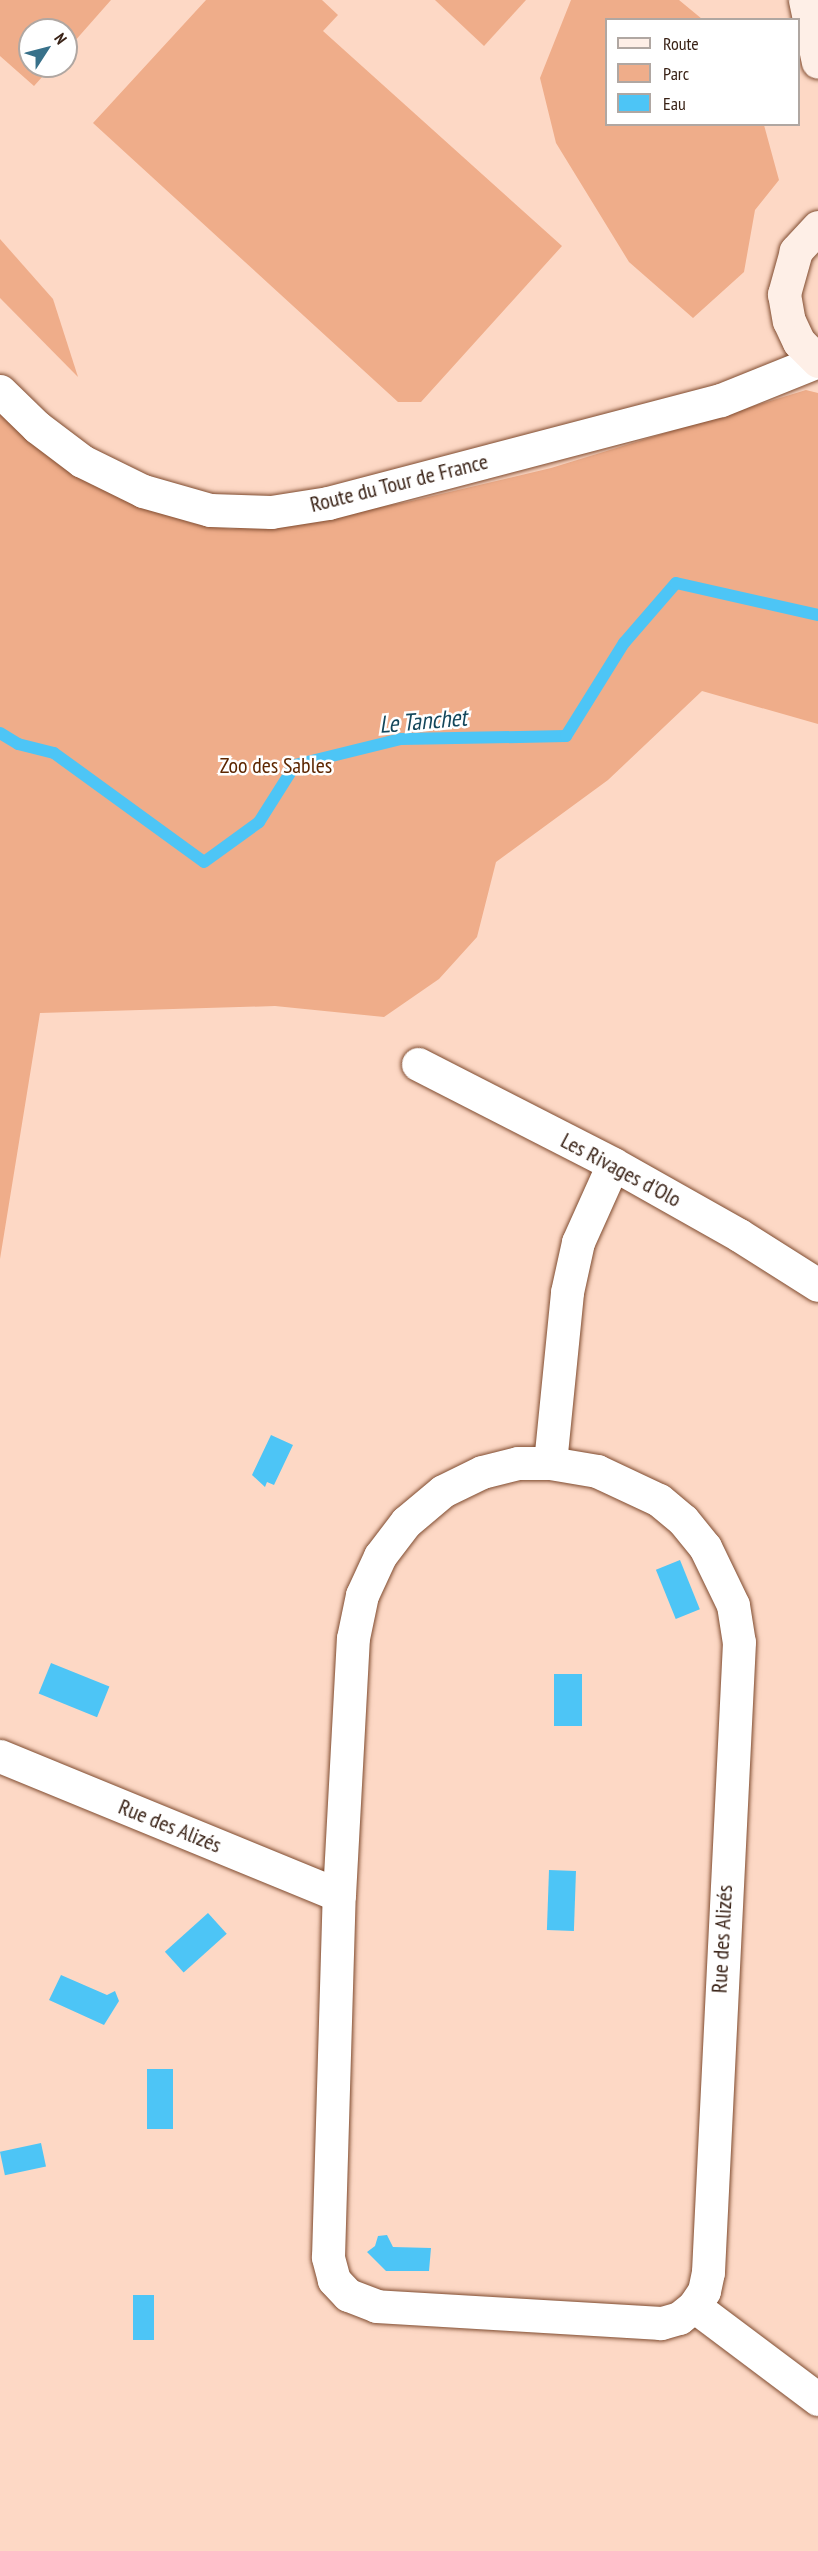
<!DOCTYPE html>
<meta charset="utf-8">
<style>
body{margin:0}
#map{position:relative;width:818px;height:2551px;overflow:hidden;background:#fdd8c5;font-family:"PT Sans Narrow",sans-serif}
div>[style]{position:absolute}
.green>*{inset:0;background:#efad8a}
.water>*{inset:0;background:#4dc5f6;transform-origin:0 0}
.stream>*{height:12px;margin:-6px;padding:0 6px;transform-origin:6px;border-radius:6px;background:#4dc5f6}
.roads{filter:drop-shadow(0 0 2px #7f4b2f) drop-shadow(0 0 2px #7f4b2f)}
.street>*{height:33px;margin:-16.5px;padding:0 16.5px;transform-origin:16.5px;border-radius:16.5px;background:#fff}
.secondary>*{height:33px;margin:-16.5px;padding:0 16.5px;transform-origin:16.5px;border-radius:16.5px;background:#feefe7}
span{translate:-50% -50%;white-space:nowrap;text-align:center;line-height:1.15;-webkit-text-stroke:5px #fff;paint-order:stroke}
.street-label{font-size:22px;color:#392216}
.park-label{font-size:22px;color:#5d2600}
.water-label{font-size:24px;color:#14475b;font-style:italic}
.legend{position:absolute;left:605px;top:18px;width:195px;height:108px;box-sizing:border-box;background:#fff;border:2px solid #b0a7a2;margin:0;padding:8px 10px;list-style:none;font-size:18px;color:#392216}
.legend li{display:flex;align-items:center;gap:12px;height:30px}
.legend b{width:30px;border:2px solid #b0a7a2}
.north{position:absolute;left:18px;top:18px;width:60px;height:60px;box-sizing:border-box;background:#fff;border:2px solid #b0a7a2;border-radius:50%;rotate:54deg;font-size:16px;font-weight:700;line-height:24px;text-align:center;color:#392216}
.north::after{content:'';display:block;margin:auto;width:21px;height:27px;background:#38718a;clip-path:polygon(50% 0,100% 100%,50% 72%,0 100%)}
</style>
<div id="map">
<div class="green">
<div style="clip-path:polygon(0 0,111px 0,66px 51px,66px 30px,30px 30px,30px 66px,52px 66px,34px 86px,0 56px)"></div>
<div style="clip-path:polygon(206px 0,322px 0,338px 15px,323px 31px,562px 246px,421px 402px,398px 402px,93px 123px)"></div>
<div style="clip-path:polygon(435px 0,526px 0,484px 46px)"></div>
<div style="clip-path:polygon(571px 0,679px 0,702px 19px,606px 20px,606px 124px,764px 125px,779px 180px,755px 210px,744px 272px,693px 318px,629px 262px,556px 143px,540px 78px)"></div>
<div style="clip-path:polygon(0 239px,53px 299px,78px 377px,0 298px)"></div>
<div style="clip-path:polygon(806px 390px,818px 393px,818px 724px,702px 691px,608px 780px,496px 862px,477px 937px,439px 979px,384px 1017px,275px 1006px,40px 1013px,0 1259px,0 408px,116px 494px,191px 523px,230px 529px,302px 522px,407px 502px,551px 468px)"></div>
</div>
<div class="water">
<div style="clip-path:polygon(271px 1435px,293px 1445px,274px 1485px,267px 1482px,265px 1487px,252px 1475px)"></div>
<div style="left:680px;top:1560px;width:53px;height:26px;rotate:68deg"></div>
<div style="left:51px;top:1663px;width:63px;height:33px;rotate:22deg"></div>
<div style="left:554px;top:1674px;width:28px;height:52px"></div>
<div style="left:549px;top:1870px;width:27px;height:60px;rotate:2deg"></div>
<div style="left:208px;top:1913px;width:28px;height:58px;rotate:48deg"></div>
<div style="clip-path:polygon(61px 1975px,107px 1995px,115px 1991px,119px 2001px,104px 2025px,49px 2000px)"></div>
<div style="left:147px;top:2069px;width:26px;height:60px"></div>
<div style="left:41px;top:2143px;width:24px;height:42px;rotate:78deg"></div>
<div style="clip-path:polygon(387px 2235px,393px 2247px,431px 2248px,429px 2271px,386px 2271px,367px 2252px,375px 2246px,378px 2236px)"></div>
<div style="left:133px;top:2295px;width:21px;height:45px"></div>
</div>
<div class="stream">
<div style="left:0;top:733px;width:21px;rotate:31deg"></div>
<div style="left:18px;top:744px;width:37px;rotate:14deg"></div>
<div style="left:54px;top:753px;width:185px;rotate:36deg"></div>
<div style="left:204px;top:862px;width:68px;rotate:-36deg"></div>
<div style="left:259px;top:822px;width:67px;rotate:-57.7deg"></div>
<div style="left:295px;top:765px;width:109px;rotate:-13.8deg"></div>
<div style="left:401px;top:739px;width:165px;rotate:-1deg"></div>
<div style="left:566px;top:736px;width:110px;rotate:-58.1deg"></div>
<div style="left:624px;top:643px;width:79px;rotate:-49.1deg"></div>
<div style="left:676px;top:583px;width:146px;rotate:12.7deg"></div>
</div>
<div class="roads">
<div class="street">
<div style="left:0;top:391px;width:52px;rotate:44.2deg"></div>
<div style="left:37px;top:427px;width:56px;rotate:37.1deg"></div>
<div style="left:82px;top:461px;width:68px;rotate:26.2deg"></div>
<div style="left:143px;top:491px;width:70px;rotate:15.8deg"></div>
<div style="left:210px;top:510px;width:61px;rotate:1.9deg"></div>
<div style="left:271px;top:512px;width:58px;rotate:-9deg"></div>
<div style="left:328px;top:503px;width:406px;rotate:-14.7deg"></div>
<div style="left:721px;top:400px;width:105px;rotate:-21.9deg"></div>
<div style="left:418px;top:1064px;width:219px;rotate:27.1deg"></div>
<div style="left:613px;top:1164px;width:145px;rotate:29.4deg"></div>
<div style="left:739px;top:1235px;width:93px;rotate:32.3deg"></div>
<div style="left:518px;top:1463px;width:32px"></div>
<div style="left:550px;top:1463px;width:48px;rotate:9.7deg"></div>
<div style="left:597px;top:1471px;width:68px;rotate:25.1deg"></div>
<div style="left:659px;top:1500px;width:31px;rotate:40deg"></div>
<div style="left:683px;top:1520px;width:35px;rotate:51deg"></div>
<div style="left:705px;top:1547px;width:64px;rotate:64.2deg"></div>
<div style="left:733px;top:1605px;width:37px;rotate:81deg"></div>
<div style="left:739px;top:1642px;width:631px;rotate:92.82deg"></div>
<div style="left:708px;top:2272px;width:19px;rotate:102deg"></div>
<div style="left:704px;top:2291px;width:18px;rotate:124deg"></div>
<div style="left:694px;top:2306px;width:19px;rotate:141deg"></div>
<div style="left:679px;top:2318px;width:19px;rotate:164deg"></div>
<div style="left:661px;top:2323px;width:285px;rotate:-176.6deg"></div>
<div style="left:377px;top:2306px;width:31px;rotate:-159deg"></div>
<div style="left:348px;top:2295px;width:21px;rotate:-133deg"></div>
<div style="left:334px;top:2280px;width:24px;rotate:-105deg"></div>
<div style="left:328px;top:2257px;width:362px;rotate:-88.3deg"></div>
<div style="left:339px;top:1895px;width:257px;rotate:-86.9deg"></div>
<div style="left:353px;top:1638px;width:44px;rotate:-78.2deg"></div>
<div style="left:362px;top:1595px;width:43px;rotate:-65.2deg"></div>
<div style="left:380px;top:1556px;width:43px;rotate:-52.6deg"></div>
<div style="left:406px;top:1522px;width:48px;rotate:-40deg"></div>
<div style="left:443px;top:1491px;width:43px;rotate:-26deg"></div>
<div style="left:482px;top:1472px;width:37px;rotate:-14deg"></div>
<div style="left:550px;top:1463px;width:172px;rotate:-84.3deg"></div>
<div style="left:567px;top:1292px;width:51px;rotate:-77.6deg"></div>
<div style="left:578px;top:1242px;width:85px;rotate:-65.8deg"></div>
<div style="left:0;top:1756px;width:366px;rotate:22.3deg"></div>
<div style="left:694px;top:2306px;width:155px;rotate:36.9deg"></div>
</div>
<div class="secondary">
<div style="left:805px;top:0;width:63px;rotate:78.2deg"></div>
<div style="left:818px;top:227px;width:33px;rotate:133deg"></div>
<div style="left:796px;top:251px;width:45px;rotate:105.6deg"></div>
<div style="left:784px;top:294px;width:27px;rotate:80deg"></div>
<div style="left:789px;top:321px;width:23px;rotate:65deg"></div>
<div style="left:799px;top:342px;width:27px;rotate:45deg"></div>
</div>
</div>
<div class="street-label">
<span style="left:399px;top:483px;rotate:-14deg">Route du Tour de France</span>
<span style="left:621px;top:1170px;rotate:28deg">Les Rivages d'Olo</span>
<span style="left:170px;top:1826px;rotate:22deg">Rue des Alizés</span>
<span style="left:722px;top:1939px;rotate:-87deg">Rue des Alizés</span>
</div>
<div class="park-label">
<span style="left:276px;top:766px">Zoo des Sables</span>
</div>
<div class="water-label">
<span style="left:423px;top:721px;rotate:-5deg">Le Tanchet</span>
</div>
<ul class="legend">
<li><b style="height:8px;background:#feefe7"></b>Route</li>
<li><b style="height:16px;background:#efad8a"></b>Parc</li>
<li><b style="height:16px;background:#4dc5f6"></b>Eau</li>
</ul>
<div class="north">N</div>
</div>
